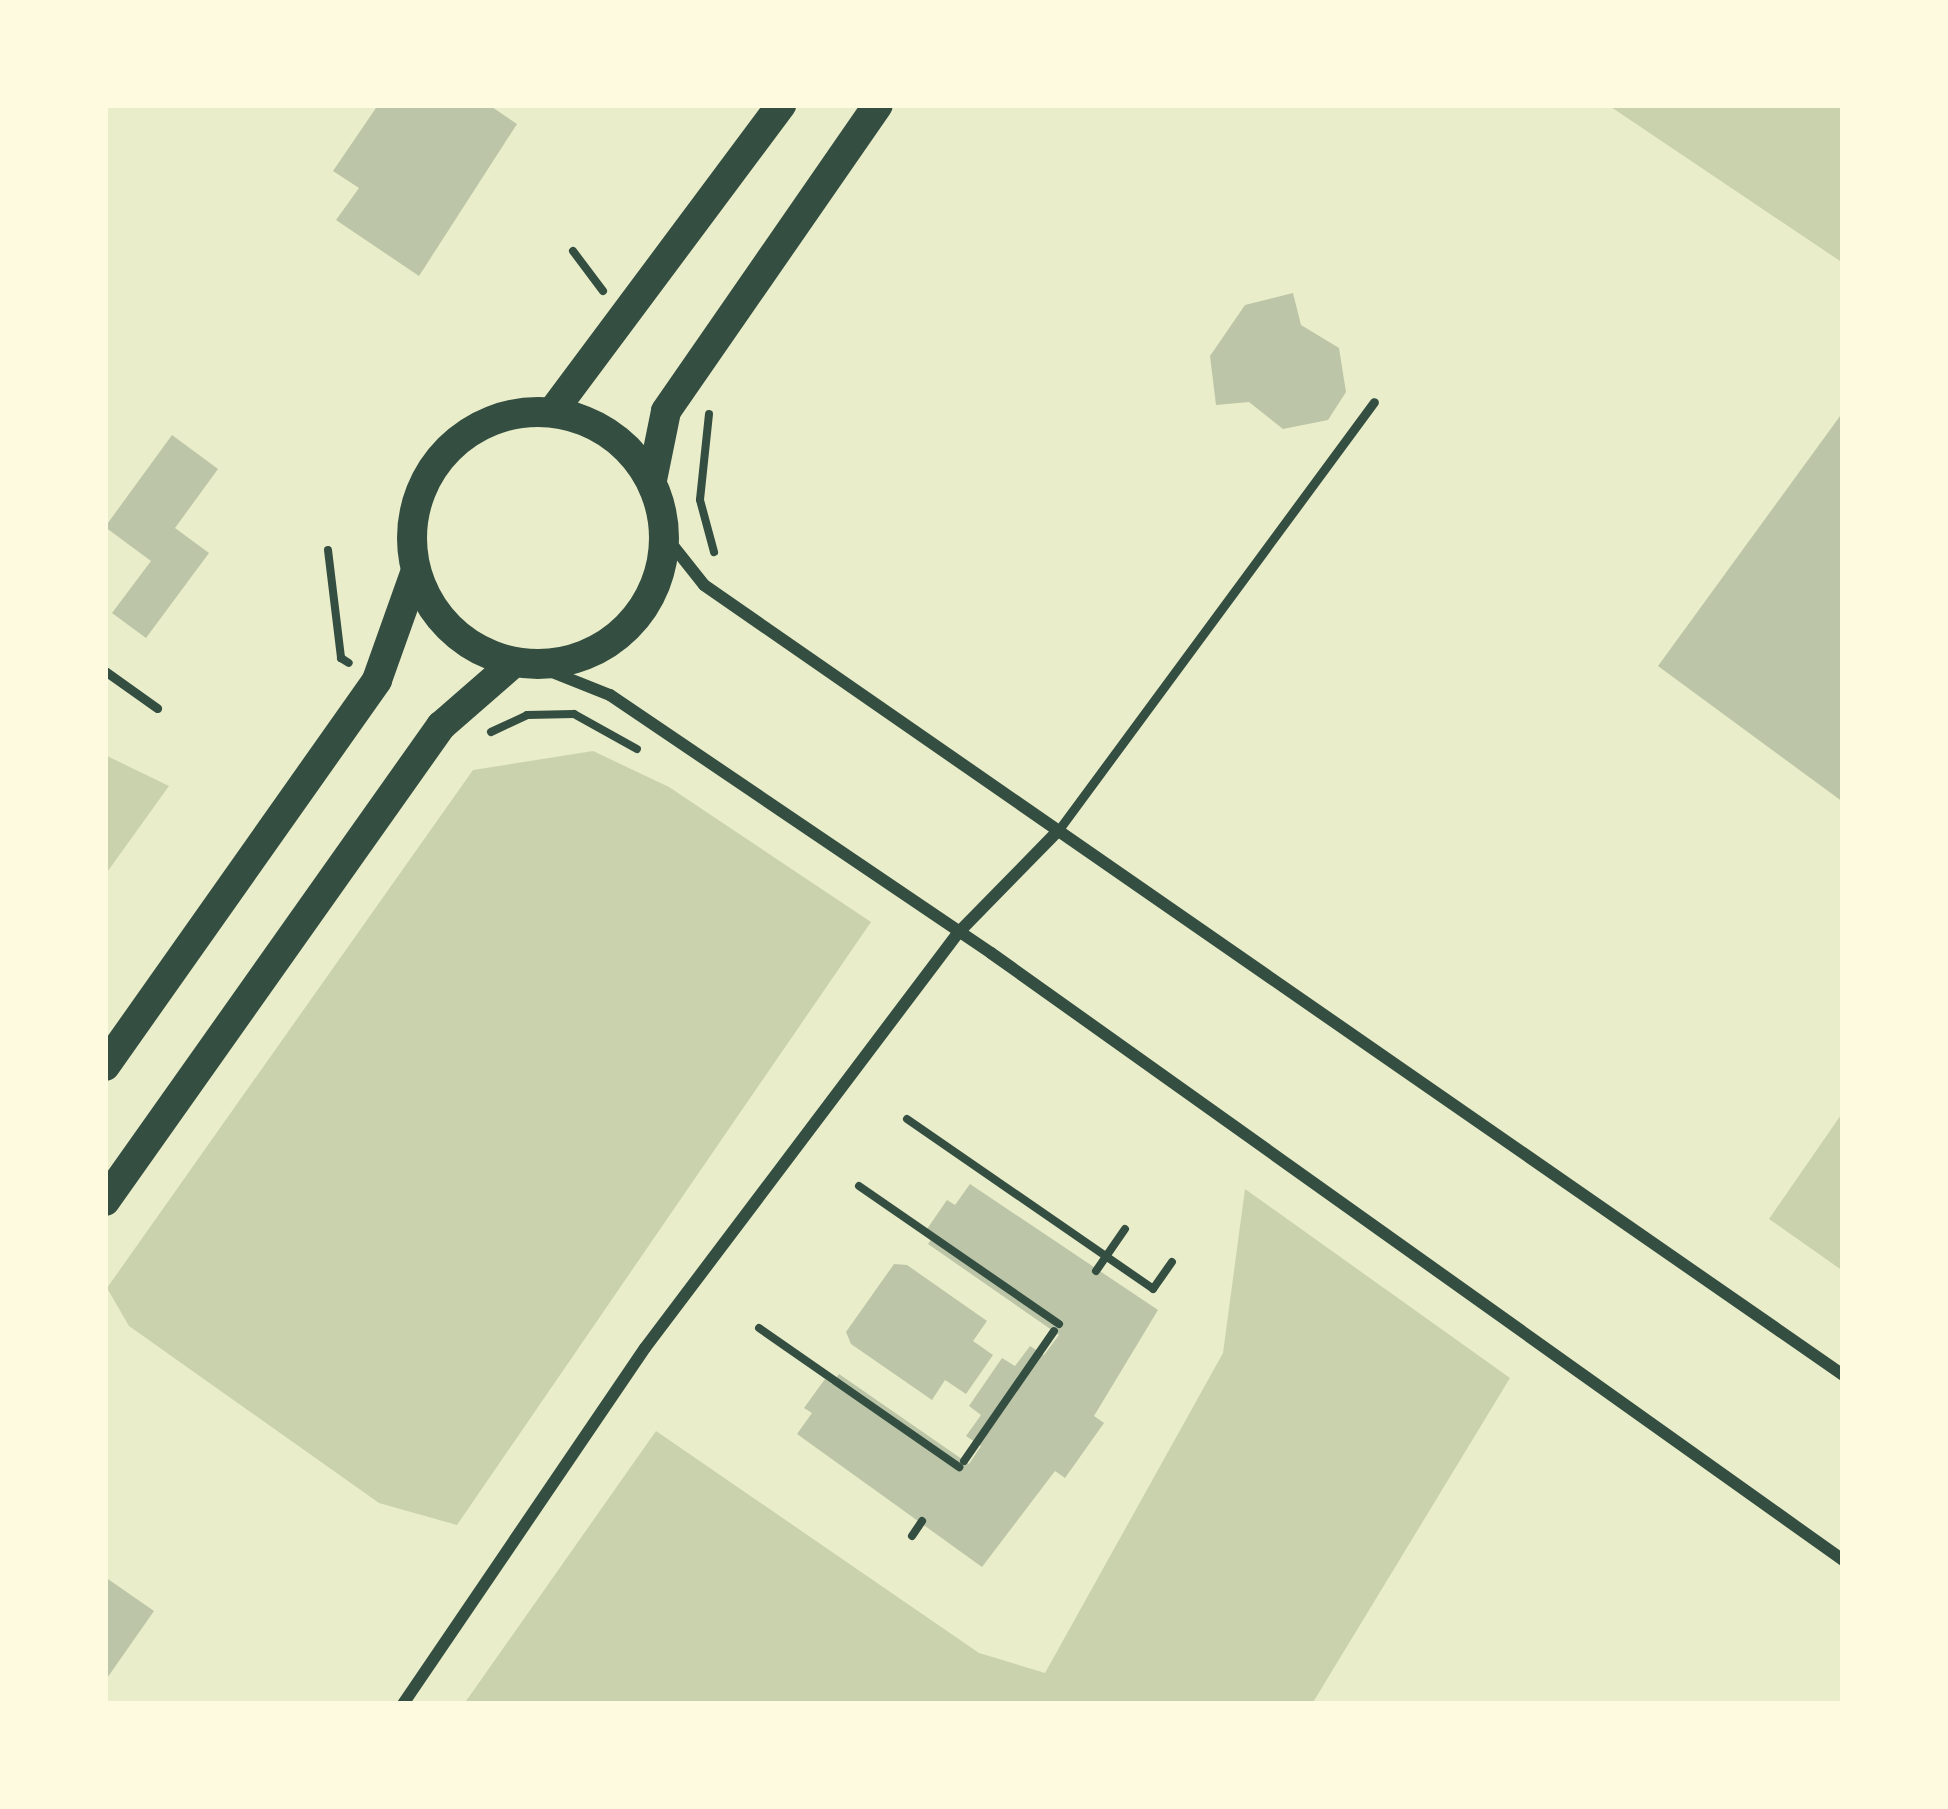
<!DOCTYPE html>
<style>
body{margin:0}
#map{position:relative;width:1948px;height:1809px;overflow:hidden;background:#e9edc9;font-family:"Crimson Pro",serif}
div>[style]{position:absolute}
.green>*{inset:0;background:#cad2ad}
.building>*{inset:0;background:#bcc5a7}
.path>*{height:8px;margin:-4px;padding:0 4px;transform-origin:4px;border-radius:4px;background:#344e41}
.service>*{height:9px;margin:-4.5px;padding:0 4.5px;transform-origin:4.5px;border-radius:4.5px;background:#344e41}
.minor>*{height:12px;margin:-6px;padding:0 6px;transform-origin:6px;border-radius:6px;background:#344e41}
.primary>*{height:30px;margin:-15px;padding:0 15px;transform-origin:15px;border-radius:15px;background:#344e41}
.primary>.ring{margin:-15px;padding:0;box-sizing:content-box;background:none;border:30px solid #344e41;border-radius:50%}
span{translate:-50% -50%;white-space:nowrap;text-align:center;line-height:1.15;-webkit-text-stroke:12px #fefae0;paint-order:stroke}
.frame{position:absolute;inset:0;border:108px solid #fefae0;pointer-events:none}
</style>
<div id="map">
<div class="green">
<div style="clip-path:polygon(1609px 105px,1843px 105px,1843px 263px,1608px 105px)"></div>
<div style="clip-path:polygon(593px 751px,669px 787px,871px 922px,457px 1525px,379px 1503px,129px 1326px,107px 1288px,473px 770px)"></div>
<div style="clip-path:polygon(105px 755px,169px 786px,105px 875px)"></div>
<div style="clip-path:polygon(1843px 1112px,1843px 1271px,1769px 1219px)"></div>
<div style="clip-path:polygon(1245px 1189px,1510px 1378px,1312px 1704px,464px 1704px,656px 1431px,979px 1653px,1045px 1673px,1223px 1353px)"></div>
</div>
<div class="building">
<div style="clip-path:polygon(378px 105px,489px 105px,517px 124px,419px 276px,336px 220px,359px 188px,333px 171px)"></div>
<div style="clip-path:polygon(1293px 293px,1301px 325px,1339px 348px,1346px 392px,1328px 420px,1283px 429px,1249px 402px,1216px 405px,1210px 356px,1245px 305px)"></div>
<div style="clip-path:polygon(1843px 412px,1843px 802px,1658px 666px)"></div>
<div style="clip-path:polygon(172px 435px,218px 469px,175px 528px,209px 553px,146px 638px,112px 613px,151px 561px,105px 527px)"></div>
<div style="clip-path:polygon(970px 1184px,1158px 1310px,1094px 1416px,1104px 1423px,1065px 1478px,1055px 1471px,982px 1567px,797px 1434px,812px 1413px,804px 1408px,825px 1379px,832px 1384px,839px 1374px,969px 1464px,981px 1446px,966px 1436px,981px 1415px,969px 1406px,1002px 1358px,1015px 1366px,1030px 1346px,1044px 1355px,1059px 1335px,928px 1244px,935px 1234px,927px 1229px,947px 1200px,955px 1205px)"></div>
<div style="clip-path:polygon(894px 1264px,907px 1265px,987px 1321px,973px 1341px,993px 1355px,966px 1394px,945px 1380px,932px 1400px,851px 1344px,846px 1332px)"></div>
<div style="clip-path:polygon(105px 1577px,154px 1611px,105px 1681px)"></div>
</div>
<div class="path">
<div style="left:573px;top:251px;width:50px;rotate:53.1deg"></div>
<div style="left:709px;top:414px;width:86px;rotate:96deg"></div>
<div style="left:700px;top:500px;width:54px;rotate:74.9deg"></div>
<div style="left:328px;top:550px;width:109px;rotate:83.1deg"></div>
<div style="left:341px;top:658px;width:9px;rotate:32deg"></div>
<div style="left:491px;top:732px;width:40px;rotate:-25deg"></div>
<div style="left:527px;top:715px;width:47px;rotate:-1.2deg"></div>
<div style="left:574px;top:714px;width:72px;rotate:29.1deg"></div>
<div style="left:907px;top:1119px;width:299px;rotate:34.6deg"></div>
<div style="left:1153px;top:1289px;width:33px;rotate:-55deg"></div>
<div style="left:859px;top:1186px;width:243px;rotate:34.6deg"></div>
<div style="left:1096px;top:1271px;width:51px;rotate:-55.4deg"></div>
<div style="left:759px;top:1328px;width:244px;rotate:34.8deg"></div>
<div style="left:964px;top:1461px;width:158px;rotate:-55.3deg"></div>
<div style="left:912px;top:1536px;width:18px;rotate:-56deg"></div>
</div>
<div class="service">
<div style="left:105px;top:671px;width:64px;rotate:35.4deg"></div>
<div style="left:1057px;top:832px;width:534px;rotate:-53.6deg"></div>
</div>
<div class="minor">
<div style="left:666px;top:537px;width:61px;rotate:51.6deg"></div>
<div style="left:704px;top:585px;width:1386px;rotate:34.74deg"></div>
<div style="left:537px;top:666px;width:79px;rotate:21.7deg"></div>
<div style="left:610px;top:695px;width:460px;rotate:34.1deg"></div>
<div style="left:991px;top:953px;width:1046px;rotate:35.47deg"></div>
<div style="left:403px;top:1704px;width:430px;rotate:-55.8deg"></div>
<div style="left:645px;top:1348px;width:520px;rotate:-52.98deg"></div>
<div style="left:958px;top:933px;width:141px;rotate:-45.6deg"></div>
</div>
<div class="primary">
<div style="left:553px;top:411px;width:382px;rotate:-53.3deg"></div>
<div class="ring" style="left:412px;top:412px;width:222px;height:222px"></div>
<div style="left:652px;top:480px;width:70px;rotate:-78.5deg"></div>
<div style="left:666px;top:411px;width:372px;rotate:-55.3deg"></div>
<div style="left:105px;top:1066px;width:472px;rotate:-54.8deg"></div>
<div style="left:377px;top:680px;width:114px;rotate:-70.4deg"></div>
<div style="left:105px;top:1201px;width:582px;rotate:-54.73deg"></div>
<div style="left:441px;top:726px;width:94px;rotate:-41.1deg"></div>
</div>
<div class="frame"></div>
</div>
